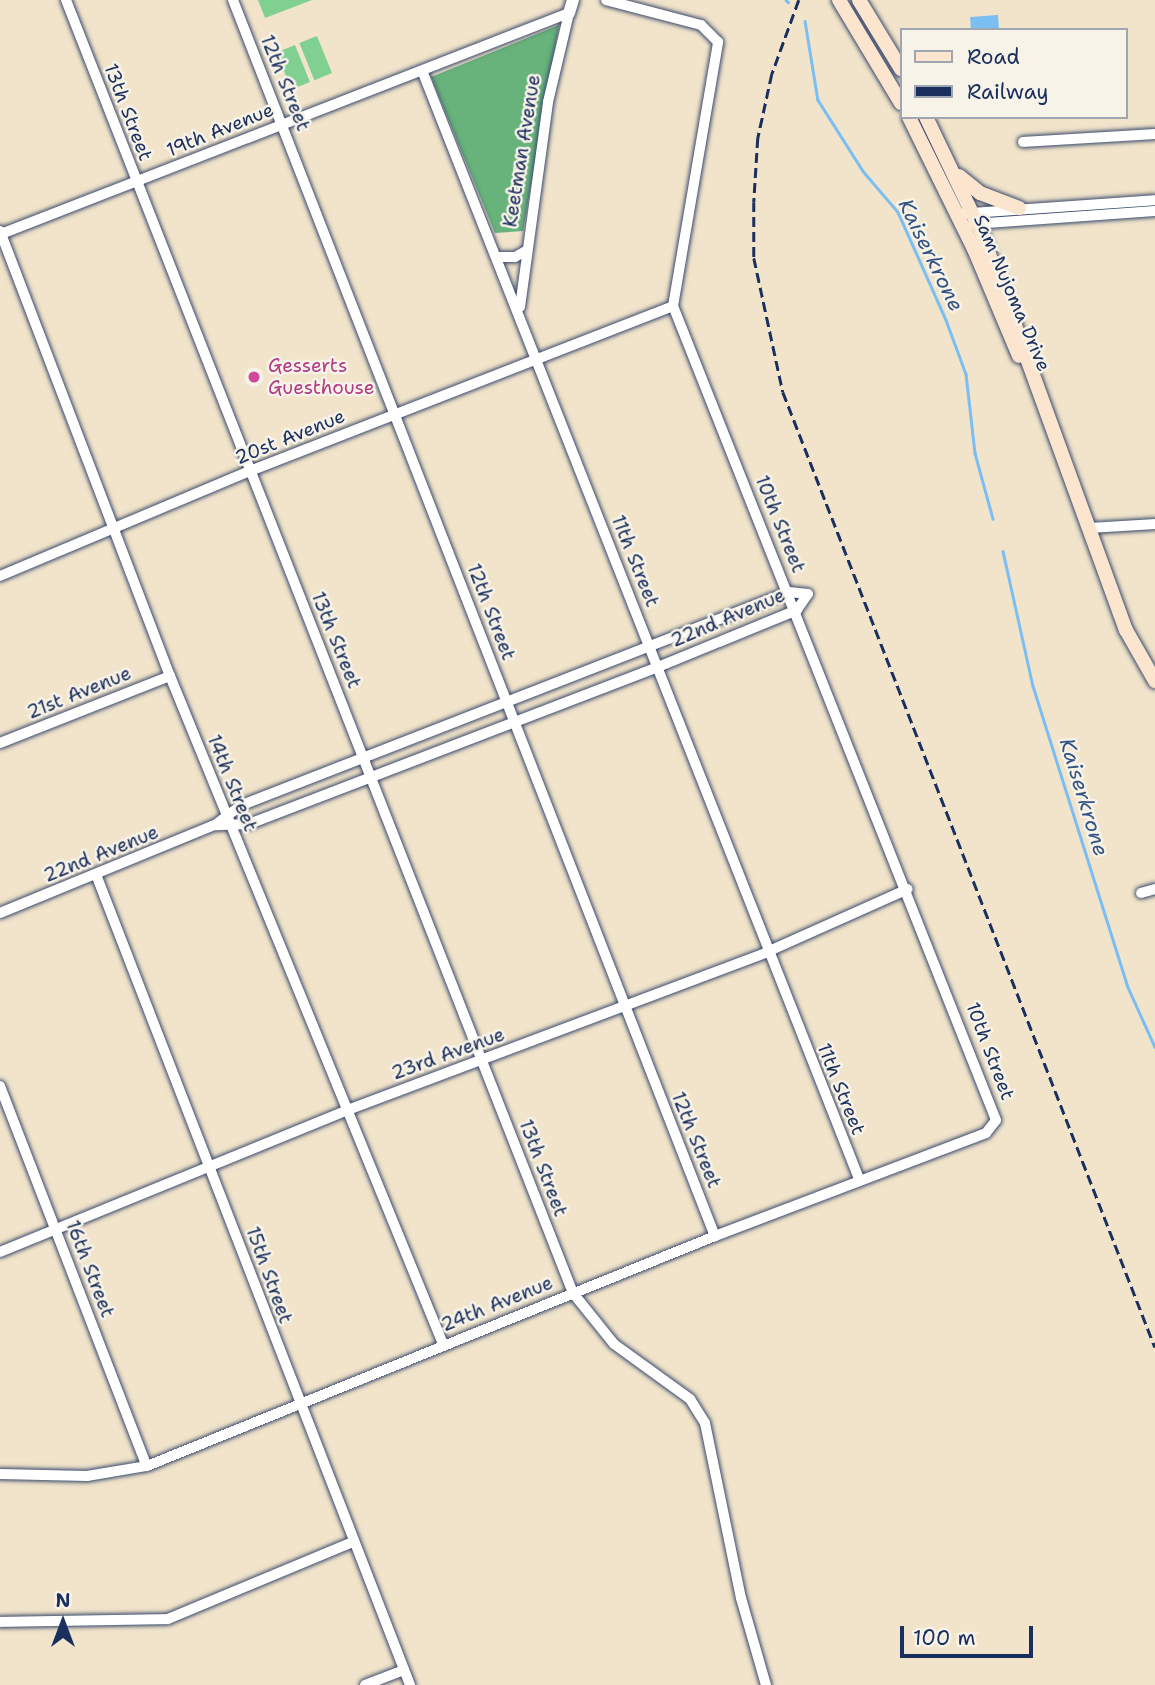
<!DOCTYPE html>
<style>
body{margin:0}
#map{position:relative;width:1155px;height:1685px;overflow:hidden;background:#f1e4ca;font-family:"Shantell Sans",sans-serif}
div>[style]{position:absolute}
.green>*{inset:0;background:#80d091;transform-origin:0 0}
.forest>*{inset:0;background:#68b27b}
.water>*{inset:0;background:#7bbef1;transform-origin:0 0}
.stream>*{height:2.5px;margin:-1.25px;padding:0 1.25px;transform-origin:1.25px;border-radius:1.25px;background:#7bbef1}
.roads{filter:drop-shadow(0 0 2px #3b4a6e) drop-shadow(0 0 2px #3b4a6e)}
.minor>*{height:10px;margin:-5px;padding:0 5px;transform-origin:5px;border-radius:5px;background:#fff}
.tertiary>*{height:12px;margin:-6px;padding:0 6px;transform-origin:6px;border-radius:6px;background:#fff}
.secondary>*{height:14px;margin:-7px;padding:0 7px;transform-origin:7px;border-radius:7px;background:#fbe5cf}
.rail>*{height:2.5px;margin-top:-1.25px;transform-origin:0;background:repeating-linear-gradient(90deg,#1b2f5e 0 10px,transparent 0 15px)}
.dots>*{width:19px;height:19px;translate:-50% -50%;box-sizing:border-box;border:4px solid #f7f3e8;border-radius:50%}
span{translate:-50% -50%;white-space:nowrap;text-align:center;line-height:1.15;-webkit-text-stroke:5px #f7f3e8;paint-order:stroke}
.street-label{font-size:19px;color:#1b2f5e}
.hotel-label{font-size:19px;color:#b23c85}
.left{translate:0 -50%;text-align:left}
.water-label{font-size:21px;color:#335383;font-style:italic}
.legend{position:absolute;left:900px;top:28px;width:228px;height:91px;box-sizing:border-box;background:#f7f3e8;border:2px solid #9fa5b1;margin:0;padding:9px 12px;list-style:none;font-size:21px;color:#1b2f5e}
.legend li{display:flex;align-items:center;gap:14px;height:35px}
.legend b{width:35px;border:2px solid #9fa5b1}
.north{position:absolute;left:28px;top:1587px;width:70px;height:70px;-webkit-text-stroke:5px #f7f3e8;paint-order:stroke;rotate:0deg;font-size:19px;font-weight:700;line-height:28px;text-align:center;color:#1b2f5e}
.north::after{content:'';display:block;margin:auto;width:24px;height:32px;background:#1b2f5e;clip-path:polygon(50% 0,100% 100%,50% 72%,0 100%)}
.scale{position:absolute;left:900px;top:1626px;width:133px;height:32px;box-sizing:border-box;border:4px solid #1b2f5e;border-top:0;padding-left:9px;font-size:21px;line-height:24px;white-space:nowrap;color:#1b2f5e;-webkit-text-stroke:5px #f7f3e8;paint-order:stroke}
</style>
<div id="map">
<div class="green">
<div style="clip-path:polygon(258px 0,312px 0,265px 18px)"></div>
<div style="left:317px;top:36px;width:40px;height:19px;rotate:68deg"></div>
<div style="left:295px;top:45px;width:40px;height:20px;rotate:68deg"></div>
</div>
<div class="forest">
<div style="clip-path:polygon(559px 25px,523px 231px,495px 233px,431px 77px)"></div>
</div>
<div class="water">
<div style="left:998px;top:15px;width:15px;height:28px;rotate:86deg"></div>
</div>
<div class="stream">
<div style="left:786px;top:0;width:3px;rotate:45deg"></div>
<div style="left:805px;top:21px;width:80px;rotate:80.7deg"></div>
<div style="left:818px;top:100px;width:84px;rotate:57.6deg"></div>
<div style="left:863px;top:171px;width:54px;rotate:49.5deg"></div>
<div style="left:898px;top:212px;width:118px;rotate:66deg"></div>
<div style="left:946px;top:320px;width:58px;rotate:69.7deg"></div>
<div style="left:966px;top:374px;width:80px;rotate:83.5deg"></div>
<div style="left:975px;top:453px;width:68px;rotate:74.7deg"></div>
<div style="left:1003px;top:551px;width:138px;rotate:77.5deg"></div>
<div style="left:1033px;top:686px;width:313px;rotate:72.5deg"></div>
<div style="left:1127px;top:985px;width:68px;rotate:65.7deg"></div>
</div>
<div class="roads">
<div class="minor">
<div style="left:66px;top:0;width:1389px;rotate:68.59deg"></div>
<div style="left:573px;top:1293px;width:65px;rotate:51.2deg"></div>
<div style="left:614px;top:1344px;width:94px;rotate:35.9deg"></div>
<div style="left:690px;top:1399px;width:28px;rotate:58deg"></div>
<div style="left:705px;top:1423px;width:179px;rotate:78.4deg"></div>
<div style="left:741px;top:1598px;width:91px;rotate:74deg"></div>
<div style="left:233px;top:0;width:1327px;rotate:68.7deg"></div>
<div style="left:423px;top:73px;width:1189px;rotate:68.48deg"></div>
<div style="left:1023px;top:142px;width:132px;rotate:-3.5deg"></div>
<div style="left:957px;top:214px;width:198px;rotate:-4deg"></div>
<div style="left:973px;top:224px;width:182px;rotate:-4.1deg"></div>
<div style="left:0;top:231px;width:476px;rotate:69.1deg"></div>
<div style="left:170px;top:676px;width:722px;rotate:67.77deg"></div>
<div style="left:1px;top:234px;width:609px;rotate:-21.26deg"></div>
<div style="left:498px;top:257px;width:17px"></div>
<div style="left:515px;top:257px;width:13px;rotate:-29deg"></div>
<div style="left:520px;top:307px;width:207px;rotate:-82.2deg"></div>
<div style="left:548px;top:102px;width:91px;rotate:-76.7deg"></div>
<div style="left:1090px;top:528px;width:65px;rotate:-3.5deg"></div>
<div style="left:0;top:576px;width:271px;rotate:-22.8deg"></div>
<div style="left:250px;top:471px;width:454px;rotate:-21.3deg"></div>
<div style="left:0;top:743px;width:183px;rotate:-21.5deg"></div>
<div style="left:97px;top:877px;width:867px;rotate:68.82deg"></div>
<div style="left:1141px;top:893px;width:15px;rotate:-16deg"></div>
<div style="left:0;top:913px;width:232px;rotate:-22.3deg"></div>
<div style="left:215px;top:825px;width:34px;rotate:-37deg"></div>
<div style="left:242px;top:805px;width:587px;rotate:-21.28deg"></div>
<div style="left:789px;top:592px;width:19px;rotate:6deg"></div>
<div style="left:808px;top:594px;width:19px;rotate:125deg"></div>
<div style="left:797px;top:610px;width:150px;rotate:157.7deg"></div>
<div style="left:658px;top:667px;width:438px;rotate:159deg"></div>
<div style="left:249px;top:824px;width:34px;rotate:178deg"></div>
<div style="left:0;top:1086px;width:407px;rotate:68.9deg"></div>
<div style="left:0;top:1252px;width:373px;rotate:-22.2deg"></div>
<div style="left:345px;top:1111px;width:451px;rotate:-20.6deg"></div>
<div style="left:767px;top:952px;width:154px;rotate:-24.1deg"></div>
<div style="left:0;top:1474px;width:87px;rotate:1.3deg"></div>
<div style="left:87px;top:1476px;width:61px;rotate:-9.5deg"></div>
<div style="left:147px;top:1466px;width:613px;rotate:-22.04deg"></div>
<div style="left:715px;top:1236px;width:290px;rotate:-20.8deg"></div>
<div style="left:986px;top:1133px;width:16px;rotate:-52deg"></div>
<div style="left:996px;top:1120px;width:876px;rotate:-111.64deg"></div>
<div style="left:673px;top:306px;width:268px;rotate:-80.3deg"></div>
<div style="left:718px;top:42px;width:24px;rotate:-135deg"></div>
<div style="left:701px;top:25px;width:98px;rotate:-165.3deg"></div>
<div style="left:0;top:1622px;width:168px;rotate:-1deg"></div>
<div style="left:168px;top:1619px;width:200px;rotate:-22.6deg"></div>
<div style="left:365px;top:1685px;width:42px;rotate:-21deg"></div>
</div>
<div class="tertiary">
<div style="left:569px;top:13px;width:14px;rotate:-73deg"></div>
</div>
<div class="secondary">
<div style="left:839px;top:0;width:120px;rotate:59deg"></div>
<div style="left:859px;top:0;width:81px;rotate:58.7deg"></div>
<div style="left:909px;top:117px;width:147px;rotate:63.8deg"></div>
<div style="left:974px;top:249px;width:116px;rotate:67.2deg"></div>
<div style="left:926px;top:117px;width:127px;rotate:64.4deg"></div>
<div style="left:981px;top:232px;width:424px;rotate:70deg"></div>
<div style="left:1126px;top:630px;width:59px;rotate:60.4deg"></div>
<div style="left:959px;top:176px;width:27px;rotate:39deg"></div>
<div style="left:980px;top:193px;width:42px;rotate:21deg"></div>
</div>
</div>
<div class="rail">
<div style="left:799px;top:0;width:79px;rotate:110deg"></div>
<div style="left:772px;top:74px;width:66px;rotate:102.3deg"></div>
<div style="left:758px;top:138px;width:64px;rotate:93.6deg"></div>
<div style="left:754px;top:202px;width:56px;rotate:90deg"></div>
<div style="left:754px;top:258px;width:137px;rotate:77.8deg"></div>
<div style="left:783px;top:392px;width:1025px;rotate:68.72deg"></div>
</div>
<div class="dots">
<div style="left:254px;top:377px;background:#d1479c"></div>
</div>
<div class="street-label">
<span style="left:285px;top:83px;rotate:68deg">12th Street</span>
<span style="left:128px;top:112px;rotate:69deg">13th Street</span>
<span style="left:220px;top:130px;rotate:-22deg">19th Avenue</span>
<span style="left:522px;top:151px;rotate:-81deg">Keetman Avenue</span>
<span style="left:1012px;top:293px;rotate:67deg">Sam Nujoma Drive</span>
<span style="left:290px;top:437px;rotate:-22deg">20st Avenue</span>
<span style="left:780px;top:524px;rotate:68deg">10th Street</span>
<span style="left:635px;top:561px;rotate:68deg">11th Street</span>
<span style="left:491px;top:612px;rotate:69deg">12th Street</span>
<span style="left:728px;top:618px;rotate:-23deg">22nd Avenue</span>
<span style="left:336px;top:640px;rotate:68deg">13th Street</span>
<span style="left:79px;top:693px;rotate:-22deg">21st Avenue</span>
<span style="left:232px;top:783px;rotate:68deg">14th Street</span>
<span style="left:101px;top:854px;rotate:-22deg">22nd Avenue</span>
<span style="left:990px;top:1051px;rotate:69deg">10th Street</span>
<span style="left:448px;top:1054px;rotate:-20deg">23rd Avenue</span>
<span style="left:841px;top:1089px;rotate:68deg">11th Street</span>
<span style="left:696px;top:1140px;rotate:68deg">12th Street</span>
<span style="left:543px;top:1168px;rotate:69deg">13th Street</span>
<span style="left:90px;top:1269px;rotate:69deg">16th Street</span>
<span style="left:269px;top:1275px;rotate:70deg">15th Street</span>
<span style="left:497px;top:1304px;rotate:-22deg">24th Avenue</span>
</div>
<div class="hotel-label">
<span class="left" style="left:268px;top:377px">Gesserts<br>Guesthouse</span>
</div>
<div class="water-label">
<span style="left:931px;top:255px;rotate:64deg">Kaiserkrone</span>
<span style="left:1084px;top:797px;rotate:73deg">Kaiserkrone</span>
</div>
<ul class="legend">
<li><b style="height:9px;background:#fbe5cf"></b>Road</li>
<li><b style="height:9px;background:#1b2f5e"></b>Railway</li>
</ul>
<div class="north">N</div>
<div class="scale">100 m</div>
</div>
